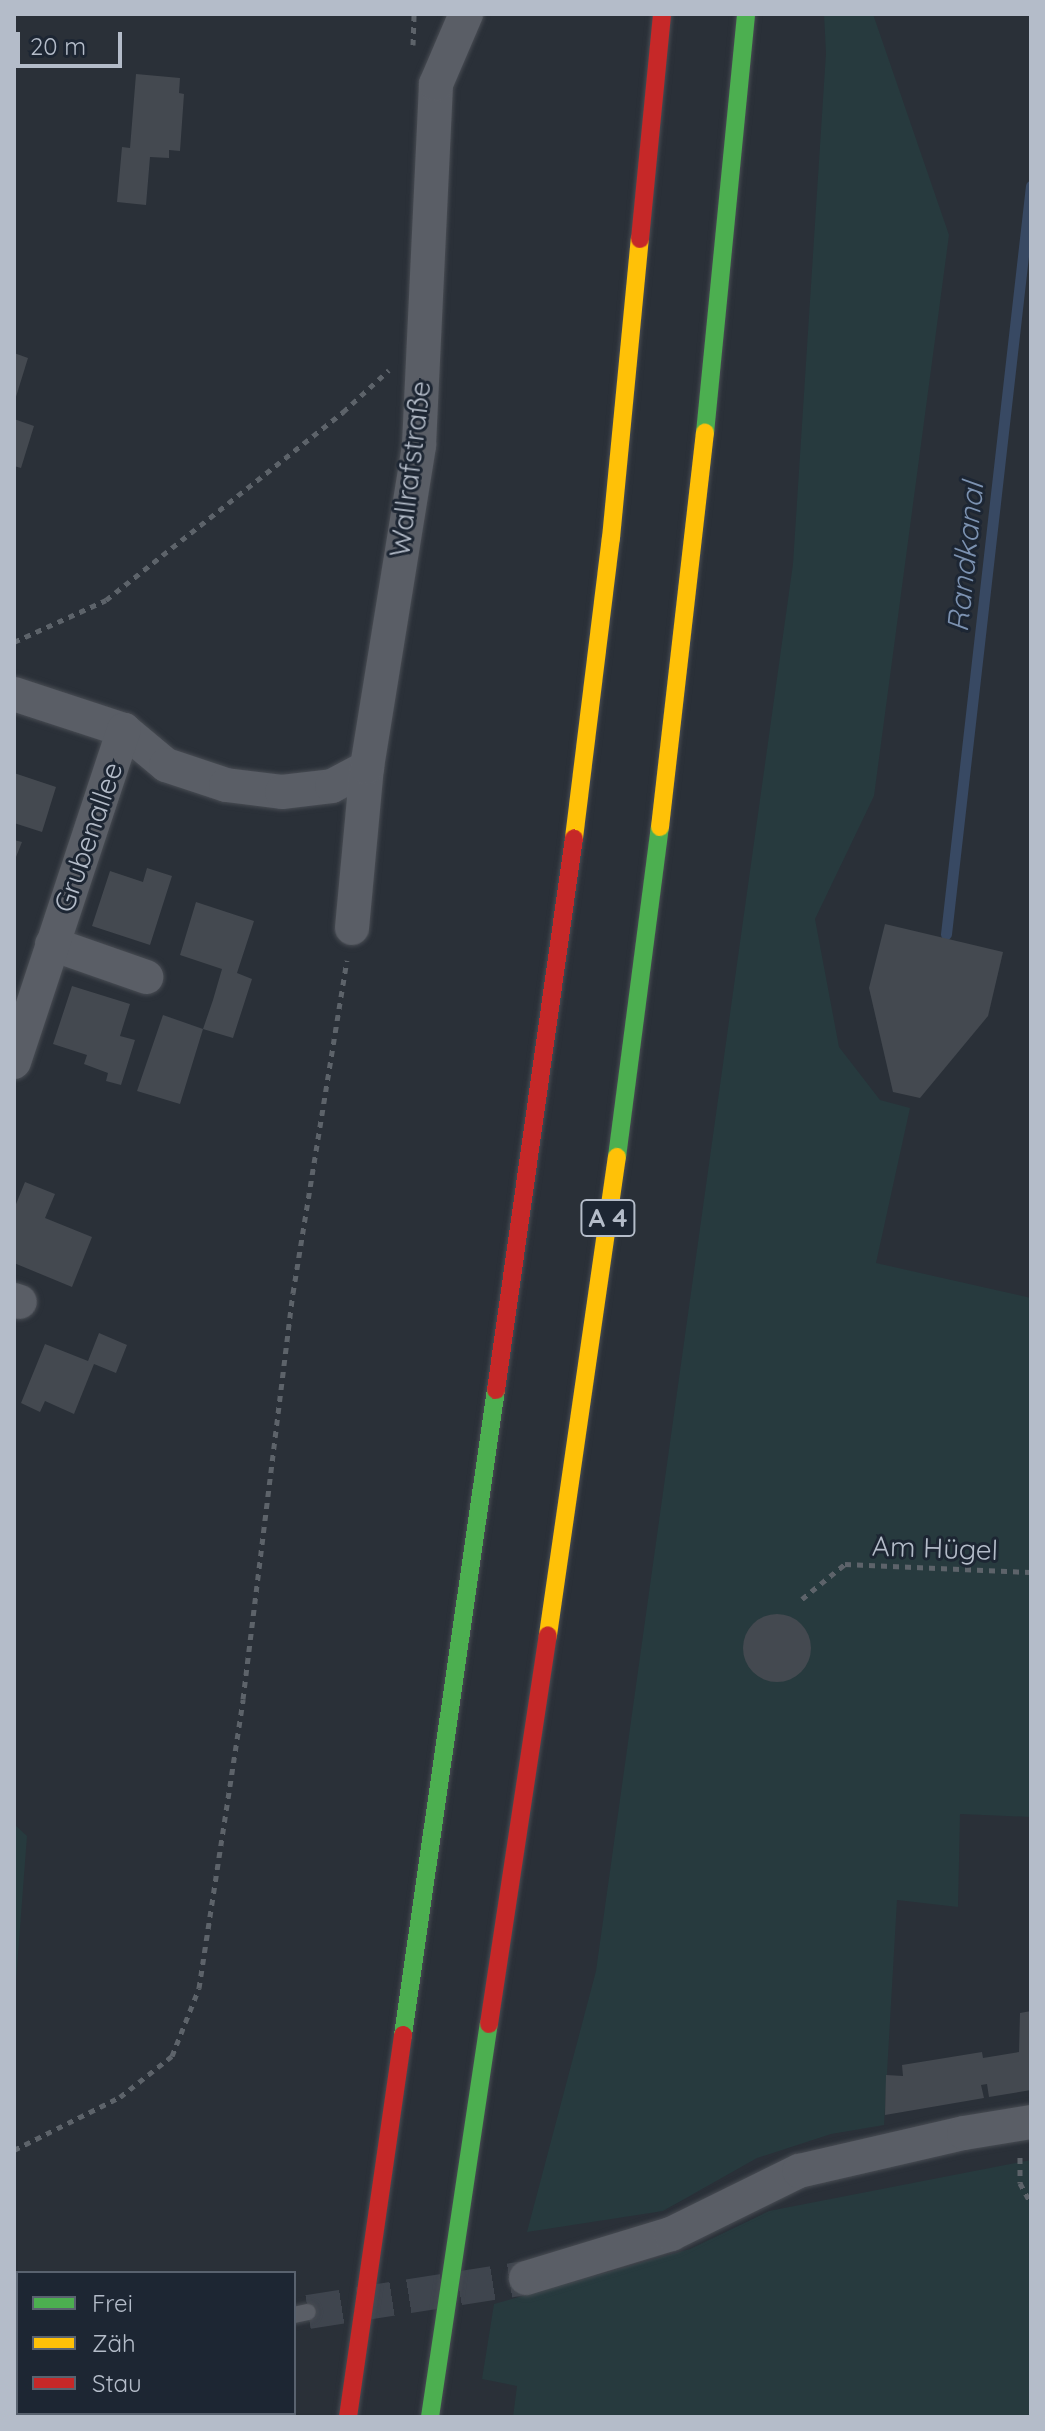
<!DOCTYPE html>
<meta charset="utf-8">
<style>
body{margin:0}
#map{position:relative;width:1045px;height:2431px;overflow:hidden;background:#2a3038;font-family:Quicksand,sans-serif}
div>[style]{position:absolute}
.green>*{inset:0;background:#273a3e}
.stream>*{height:11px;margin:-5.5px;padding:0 5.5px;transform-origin:5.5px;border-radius:5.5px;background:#384963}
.building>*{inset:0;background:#444950}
.round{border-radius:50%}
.street-tunnel>*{height:34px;margin-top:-17px;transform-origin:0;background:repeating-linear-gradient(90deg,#3f454e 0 34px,transparent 0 51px)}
.path>*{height:5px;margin-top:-2.5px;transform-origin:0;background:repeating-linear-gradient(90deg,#5d636a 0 6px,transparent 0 12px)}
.roads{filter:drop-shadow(0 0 2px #484c53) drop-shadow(0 0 2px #484c53)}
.lane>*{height:16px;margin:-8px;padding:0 8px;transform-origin:8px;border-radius:8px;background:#5a5e66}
.street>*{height:34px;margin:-17px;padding:0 17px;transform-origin:17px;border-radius:17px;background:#5a5e66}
.fast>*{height:18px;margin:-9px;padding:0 9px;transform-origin:9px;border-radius:9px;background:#4caf50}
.slow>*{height:18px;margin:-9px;padding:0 9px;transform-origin:9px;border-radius:9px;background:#ffc107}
.jam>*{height:18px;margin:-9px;padding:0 9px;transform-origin:9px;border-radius:9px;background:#c62828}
span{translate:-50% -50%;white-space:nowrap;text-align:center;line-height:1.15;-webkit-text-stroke:6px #1d2633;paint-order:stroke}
.shield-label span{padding:2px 6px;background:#1d2633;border:2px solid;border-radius:6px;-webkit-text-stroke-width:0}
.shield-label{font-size:26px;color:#b4bcc9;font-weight:700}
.street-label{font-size:28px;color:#b4bcc9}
.water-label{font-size:30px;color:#7c92b1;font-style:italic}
.frame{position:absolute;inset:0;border:16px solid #b4bcc9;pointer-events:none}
.legend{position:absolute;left:16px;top:2271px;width:280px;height:144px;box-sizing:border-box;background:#1d2633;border:2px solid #59626f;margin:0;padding:10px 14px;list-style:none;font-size:24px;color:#b4bcc9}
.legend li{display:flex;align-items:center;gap:16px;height:40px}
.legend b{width:40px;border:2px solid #59626f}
.scale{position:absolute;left:16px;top:32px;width:106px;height:36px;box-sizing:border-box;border:4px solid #b4bcc9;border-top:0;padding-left:10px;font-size:24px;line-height:28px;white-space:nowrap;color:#b4bcc9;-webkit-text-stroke:6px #1d2633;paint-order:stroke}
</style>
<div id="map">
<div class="green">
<div style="clip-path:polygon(824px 14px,873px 14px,949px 235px,874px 796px,815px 919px,839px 1047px,880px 1100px,910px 1108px,876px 1263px,1031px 1298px,1031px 1817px,960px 1814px,958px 1907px,897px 1900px,884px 2125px,831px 2134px,757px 2158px,663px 2211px,527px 2232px,596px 1971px,793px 564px,826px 53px)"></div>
<div style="clip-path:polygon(14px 1824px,27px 1836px,14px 2007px)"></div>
<div style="clip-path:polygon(1031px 2160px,1031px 2417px,513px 2417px,517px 2386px,482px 2379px,494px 2304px,690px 2249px,769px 2211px)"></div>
<div style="clip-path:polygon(18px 2331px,18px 2413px,266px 2413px,265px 2417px,14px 2417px,14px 2332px)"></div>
</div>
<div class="stream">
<div style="left:946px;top:934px;width:753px;rotate:-83.52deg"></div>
</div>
<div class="building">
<div style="clip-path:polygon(136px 74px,180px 78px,179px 93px,184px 94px,180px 151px,169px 150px,169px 158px,150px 157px,146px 205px,117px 202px,122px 147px,130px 148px)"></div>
<div style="clip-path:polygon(14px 353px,28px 358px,15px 400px,14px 400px)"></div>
<div style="clip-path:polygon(14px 419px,34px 426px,21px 468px,14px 466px)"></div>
<div style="clip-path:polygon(14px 773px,56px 787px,42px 832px,14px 823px)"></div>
<div style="clip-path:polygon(14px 840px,22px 842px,14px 862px)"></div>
<div style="clip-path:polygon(147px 868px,172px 876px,150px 945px,92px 926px,110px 871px,143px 882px)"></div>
<div style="clip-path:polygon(196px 902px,254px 921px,237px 973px,252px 979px,233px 1038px,203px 1029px,180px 1104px,137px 1091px,163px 1015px,203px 1029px,213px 1000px,222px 969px,180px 955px)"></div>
<div style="clip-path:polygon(885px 924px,1003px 952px,988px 1016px,920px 1098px,893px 1092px,869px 988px)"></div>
<div style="clip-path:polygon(72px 986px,130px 1004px,120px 1036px,135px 1040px,121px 1085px,106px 1081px,108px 1073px,84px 1064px,87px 1055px,53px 1044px)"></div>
<div style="clip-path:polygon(25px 1182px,55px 1194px,45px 1218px,92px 1237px,72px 1287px,14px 1263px,14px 1209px)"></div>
<div style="clip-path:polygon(99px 1333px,127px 1345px,116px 1373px,94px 1364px,74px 1414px,45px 1401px,40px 1412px,21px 1403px,45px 1344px,88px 1361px)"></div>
<div class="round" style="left:743px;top:1614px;width:68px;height:68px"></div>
<div style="clip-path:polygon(1031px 2011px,1031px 2090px,989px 2097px,987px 2084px,981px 2085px,984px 2098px,885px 2115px,886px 2075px,903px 2076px,902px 2065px,982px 2052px,983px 2058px,1019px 2052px,1020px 2013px)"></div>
</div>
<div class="street-tunnel">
<div style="left:308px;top:2312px;width:221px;rotate:-8.9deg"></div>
</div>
<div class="path">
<div style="left:413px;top:45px;width:31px;rotate:-88deg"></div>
<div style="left:14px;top:642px;width:101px;rotate:-24.5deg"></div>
<div style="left:106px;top:600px;width:303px;rotate:-38.4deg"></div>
<div style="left:343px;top:412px;width:62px;rotate:-42.4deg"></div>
<div style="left:802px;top:1599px;width:55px;rotate:-39.1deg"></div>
<div style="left:845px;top:1564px;width:186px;rotate:2.5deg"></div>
<div style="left:14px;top:2150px;width:119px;rotate:-26.6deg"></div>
<div style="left:120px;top:2097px;width:66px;rotate:-38.3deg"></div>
<div style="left:172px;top:2056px;width:73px;rotate:-68.3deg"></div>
<div style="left:199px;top:1988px;width:292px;rotate:-81.3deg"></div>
<div style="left:243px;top:1699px;width:409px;rotate:-83deg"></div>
<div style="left:293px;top:1293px;width:337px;rotate:-80.8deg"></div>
<div style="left:1020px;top:2157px;width:26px;rotate:90deg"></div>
<div style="left:1020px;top:2183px;width:24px;rotate:62deg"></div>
<div style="left:106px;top:2417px;width:4px;rotate:-90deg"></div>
</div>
<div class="roads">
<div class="lane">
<div style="left:294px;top:2315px;width:14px;rotate:-12deg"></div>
<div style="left:14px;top:2345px;width:4px;rotate:-14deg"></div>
</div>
<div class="street">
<div style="left:14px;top:694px;width:116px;rotate:18.1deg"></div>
<div style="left:124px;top:730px;width:55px;rotate:39.8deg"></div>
<div style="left:166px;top:765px;width:63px;rotate:18.4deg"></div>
<div style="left:226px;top:785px;width:56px;rotate:7.1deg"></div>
<div style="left:282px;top:792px;width:50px;rotate:-6.8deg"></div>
<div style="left:332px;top:786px;width:40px;rotate:-28deg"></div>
<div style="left:352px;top:928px;width:162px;rotate:-84.7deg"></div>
<div style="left:367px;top:767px;width:326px;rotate:-80.8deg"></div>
<div style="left:419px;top:445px;width:361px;rotate:-87.3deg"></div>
<div style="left:436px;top:84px;width:76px;rotate:-66.8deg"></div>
<div style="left:52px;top:944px;width:100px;rotate:19.3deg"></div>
<div style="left:14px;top:1062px;width:350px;rotate:-71.7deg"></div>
<div style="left:14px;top:1300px;width:6px;rotate:18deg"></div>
<div style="left:526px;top:2278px;width:152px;rotate:-16.9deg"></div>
<div style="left:671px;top:2234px;width:143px;rotate:-26.2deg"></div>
<div style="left:799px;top:2171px;width:169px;rotate:-13deg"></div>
<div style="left:964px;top:2133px;width:68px;rotate:-9.3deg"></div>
</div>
<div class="fast">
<div style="left:705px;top:433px;width:421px;rotate:-84.4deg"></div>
<div style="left:617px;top:1157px;width:333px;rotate:-82.6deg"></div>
<div style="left:403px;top:2035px;width:652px;rotate:-81.8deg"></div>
<div style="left:430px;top:2417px;width:397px;rotate:-81.5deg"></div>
</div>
<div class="slow">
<div style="left:660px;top:827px;width:397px;rotate:-83.5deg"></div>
<div style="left:574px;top:838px;width:302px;rotate:-83deg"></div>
<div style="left:611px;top:538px;width:300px;rotate:-84.5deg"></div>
<div style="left:548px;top:1635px;width:483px;rotate:-81.8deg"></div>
</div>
<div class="jam">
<div style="left:640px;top:239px;width:226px;rotate:-84.4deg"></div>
<div style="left:496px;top:1390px;width:557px;rotate:-81.96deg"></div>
<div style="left:489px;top:2024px;width:393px;rotate:-81.4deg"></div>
<div style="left:348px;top:2417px;width:386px;rotate:-81.8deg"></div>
</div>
</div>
<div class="shield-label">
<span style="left:608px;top:1218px">A 4</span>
</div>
<div class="street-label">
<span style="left:410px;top:469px;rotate:-83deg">Wallrafstraße</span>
<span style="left:88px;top:837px;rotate:-71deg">Grubenallee</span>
<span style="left:935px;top:1548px;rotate:2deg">Am Hügel</span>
</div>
<div class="water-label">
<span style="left:965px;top:557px;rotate:-84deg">Randkanal</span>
</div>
<div class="frame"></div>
<ul class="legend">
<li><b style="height:10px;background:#4caf50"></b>Frei</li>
<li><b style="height:10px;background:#ffc107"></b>Zäh</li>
<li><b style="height:10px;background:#c62828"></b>Stau</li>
</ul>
<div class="scale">20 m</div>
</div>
